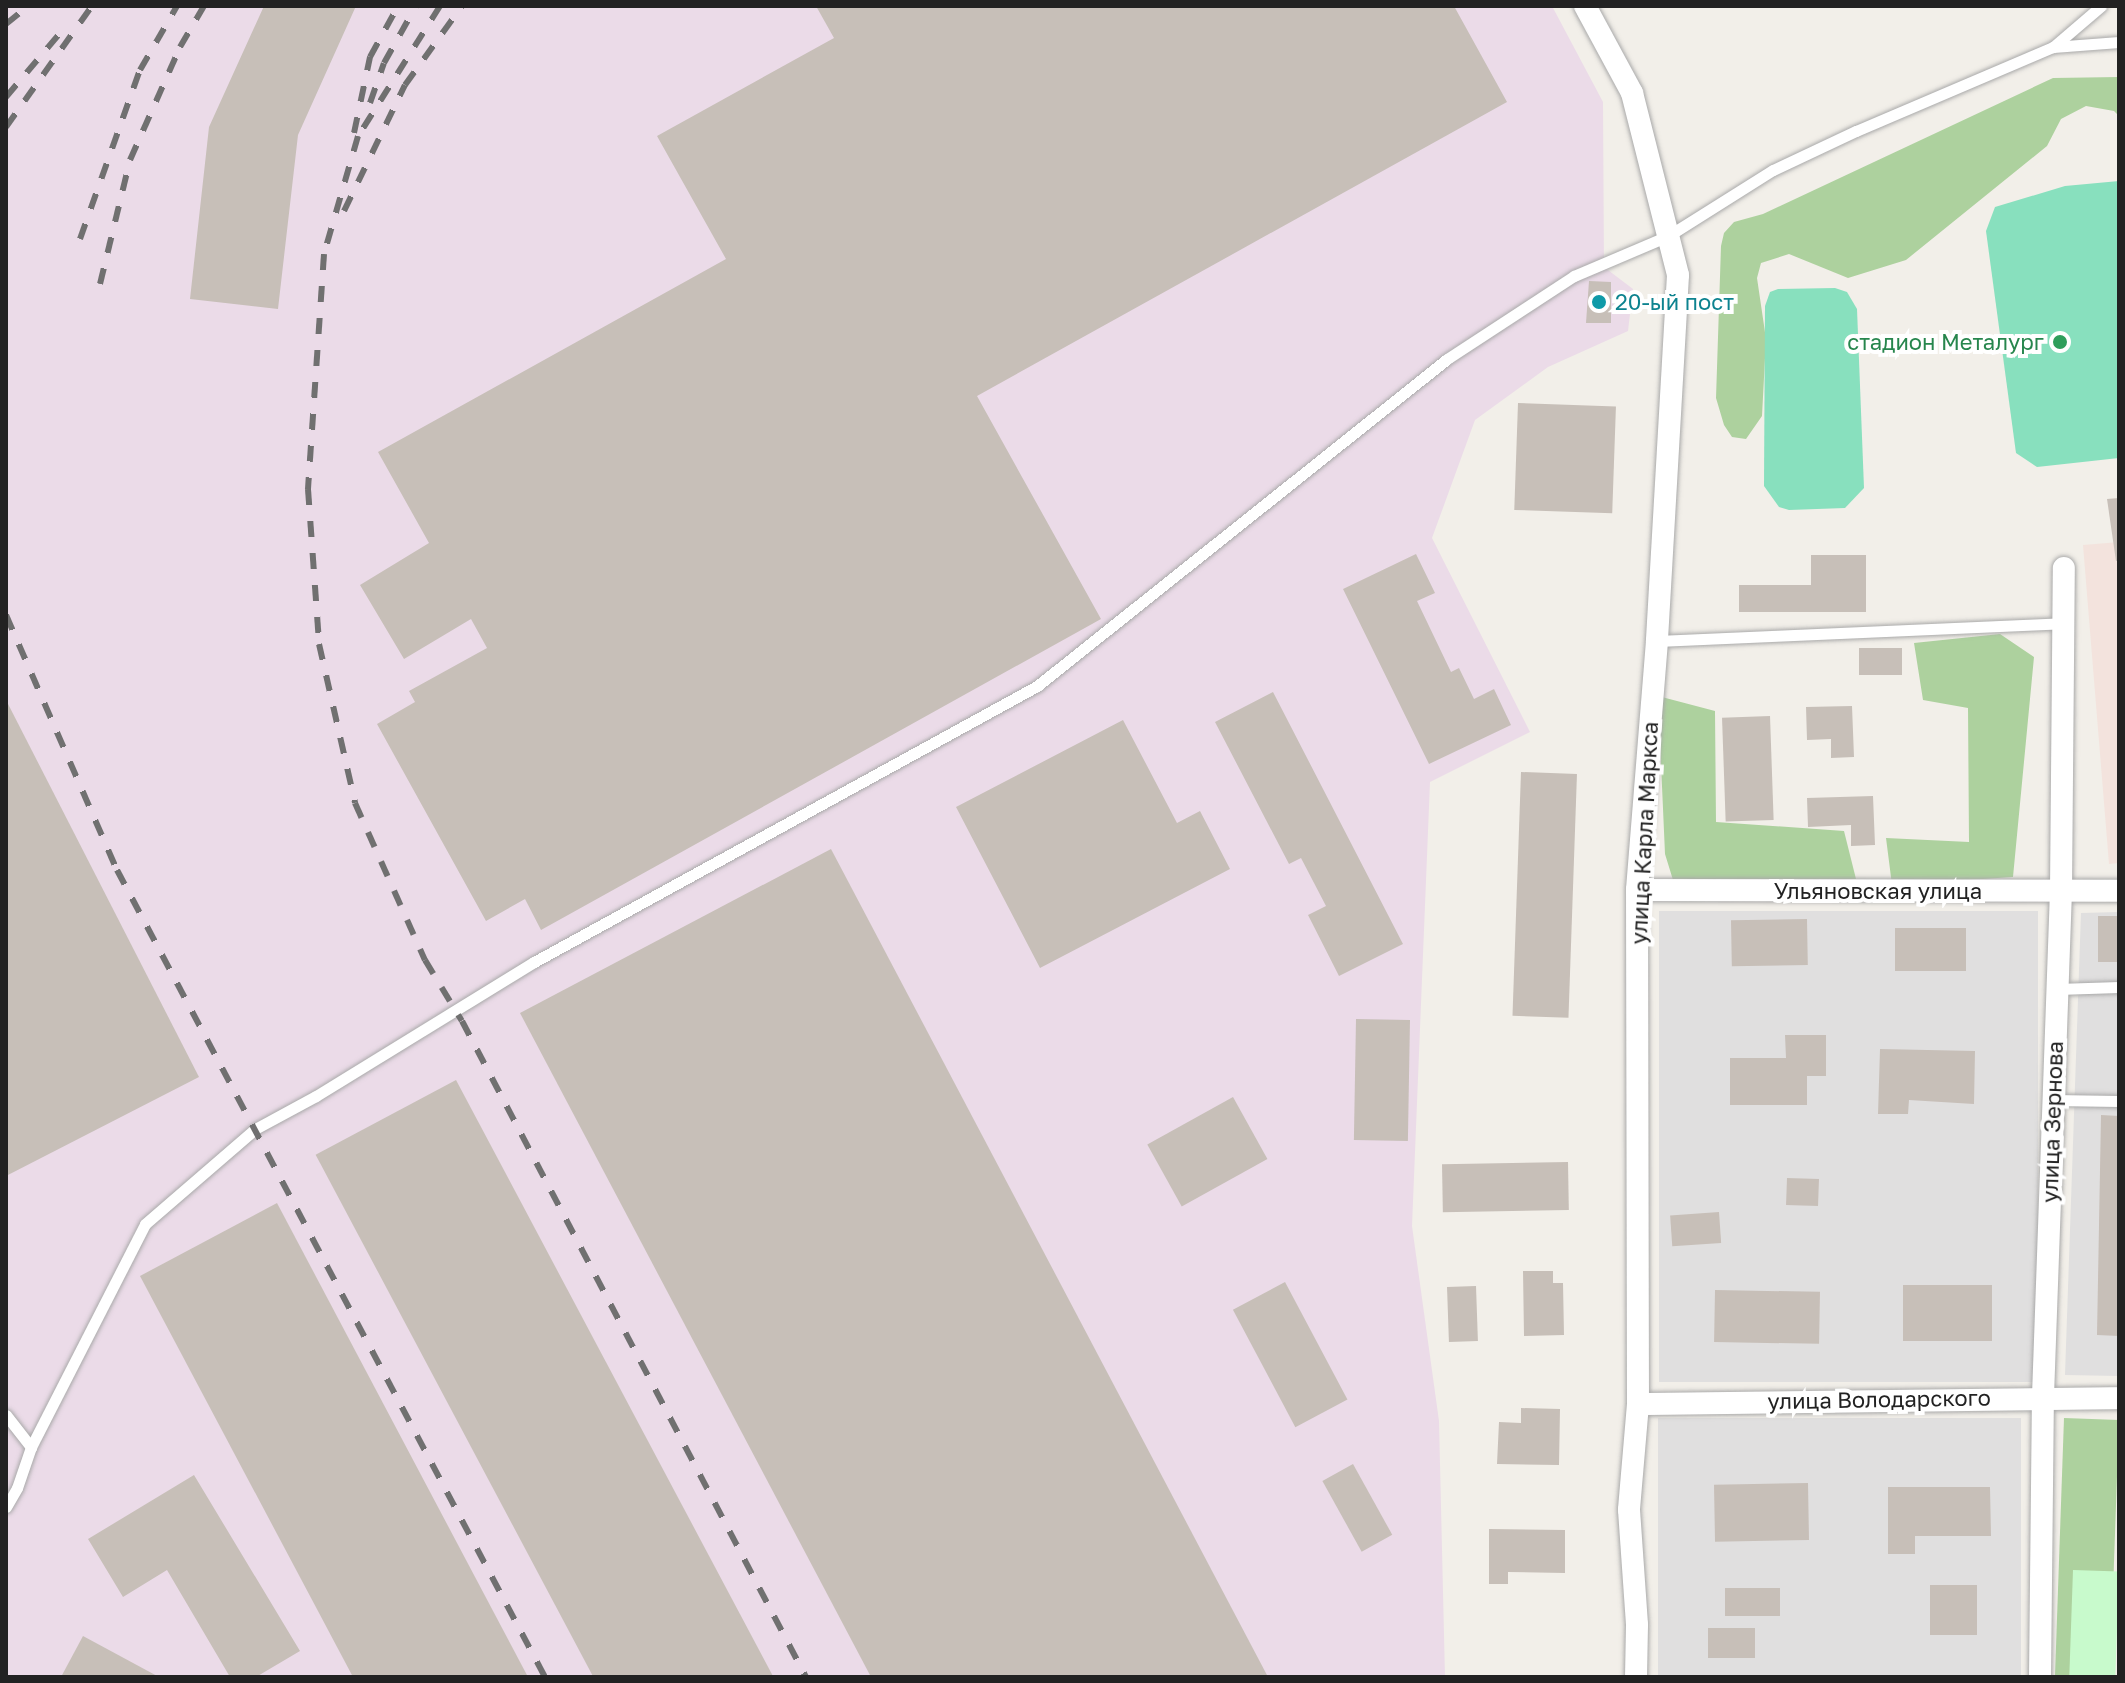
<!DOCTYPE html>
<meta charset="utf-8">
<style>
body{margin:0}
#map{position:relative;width:2125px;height:1683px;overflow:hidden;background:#f2efe9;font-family:"Golos Text",sans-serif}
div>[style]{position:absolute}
.residential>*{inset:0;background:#e0dfdf;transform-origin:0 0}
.industrial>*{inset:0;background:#ebdbe8}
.military>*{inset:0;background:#f3e3dd}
.forest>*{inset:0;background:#add19e;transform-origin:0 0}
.park>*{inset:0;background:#c8facc;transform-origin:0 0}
.pitch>*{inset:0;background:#88e0be}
.building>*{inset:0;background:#c7bfb8;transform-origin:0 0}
.roads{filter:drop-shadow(0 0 2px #a9a9a9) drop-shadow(0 0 2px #a9a9a9)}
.service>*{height:11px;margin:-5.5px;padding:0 5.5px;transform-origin:5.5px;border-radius:5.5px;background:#fff}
.minor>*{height:22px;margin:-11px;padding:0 11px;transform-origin:11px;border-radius:11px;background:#fff}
.rail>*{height:6px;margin-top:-3px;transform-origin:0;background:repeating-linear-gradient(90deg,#707070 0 16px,transparent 0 32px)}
.dots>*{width:22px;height:22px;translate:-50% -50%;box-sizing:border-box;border:4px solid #fff;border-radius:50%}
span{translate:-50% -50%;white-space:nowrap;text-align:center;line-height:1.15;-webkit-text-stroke:8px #fff;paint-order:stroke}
.culture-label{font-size:22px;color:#0d838f}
.left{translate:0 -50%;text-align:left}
.leisure-label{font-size:22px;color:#27864d}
.right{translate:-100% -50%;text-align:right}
.street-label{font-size:22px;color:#222}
.frame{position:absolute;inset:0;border:8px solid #222;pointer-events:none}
</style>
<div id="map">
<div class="residential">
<div style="left:1659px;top:911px;width:379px;height:471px"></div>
<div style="clip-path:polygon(2119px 912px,2119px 1376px,2065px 1375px,2081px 913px)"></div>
<div style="left:2021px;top:1418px;width:259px;height:363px;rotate:90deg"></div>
</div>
<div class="industrial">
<div style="clip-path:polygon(6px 6px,1552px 6px,1603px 102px,1604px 267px,1633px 289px,1628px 331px,1548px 367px,1475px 420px,1432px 538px,1530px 732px,1430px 782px,1412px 1226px,1439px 1421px,1445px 1677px,6px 1677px)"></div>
</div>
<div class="military">
<div style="clip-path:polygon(2119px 542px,2119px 863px,2109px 864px,2083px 545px)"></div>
</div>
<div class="forest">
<div style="clip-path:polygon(2119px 77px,2119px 116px,2114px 111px,2086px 106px,2061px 119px,2047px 146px,1906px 260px,1848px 278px,1789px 254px,1761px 263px,1757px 278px,1766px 339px,1762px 416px,1746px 439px,1732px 437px,1724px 425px,1716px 398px,1721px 246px,1724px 233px,1734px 222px,1763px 214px,2053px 78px)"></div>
<div style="clip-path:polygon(2000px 634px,2034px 657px,2013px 877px,1892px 885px,1886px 838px,1969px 842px,1968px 708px,1923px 700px,1914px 643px)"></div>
<div style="clip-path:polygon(1658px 696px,1715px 711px,1716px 822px,1844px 831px,1856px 879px,1673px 880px,1665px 854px)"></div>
<div style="left:2064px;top:1418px;width:55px;height:259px;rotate:2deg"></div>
</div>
<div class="park">
<div style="left:2073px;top:1570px;width:46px;height:107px;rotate:2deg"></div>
</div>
<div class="pitch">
<div style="clip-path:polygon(2119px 181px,2119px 458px,2037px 467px,2016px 453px,1986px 231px,1995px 207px,2065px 186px)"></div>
<div style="clip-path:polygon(1835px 288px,1847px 292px,1857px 309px,1864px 488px,1845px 508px,1789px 510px,1779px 507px,1764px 486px,1765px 306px,1770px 292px,1778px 289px)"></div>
</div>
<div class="building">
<div style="clip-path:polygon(264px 6px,356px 6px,298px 135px,278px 309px,190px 299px,209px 127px)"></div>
<div style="clip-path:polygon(816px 6px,1454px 6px,1507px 102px,977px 396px,1101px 619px,541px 930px,525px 899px,486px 921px,377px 724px,415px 702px,409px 691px,487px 648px,471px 619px,404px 659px,360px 585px,429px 543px,378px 452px,726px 259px,657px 136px,834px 38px)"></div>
<div style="clip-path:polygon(1589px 281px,1611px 282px,1611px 323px,1586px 323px)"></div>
<div style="left:1518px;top:403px;width:98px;height:107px;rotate:2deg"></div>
<div style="clip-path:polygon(2119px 498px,2119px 560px,2116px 561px,2107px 499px)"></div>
<div style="clip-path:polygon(1416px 554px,1435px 593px,1417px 601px,1451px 672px,1459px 668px,1474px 699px,1494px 689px,1511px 725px,1429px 764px,1343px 589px)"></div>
<div style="clip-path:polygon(1811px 555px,1866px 555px,1866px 612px,1739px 612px,1739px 585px,1811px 585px)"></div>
<div style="left:1859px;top:648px;width:43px;height:27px"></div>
<div style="clip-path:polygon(1273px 692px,1403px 944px,1339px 976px,1308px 915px,1326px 906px,1301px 858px,1289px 864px,1215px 722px)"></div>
<div style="clip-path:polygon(6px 700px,199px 1077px,6px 1176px)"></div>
<div style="clip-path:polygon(1852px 706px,1854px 757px,1831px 758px,1831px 739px,1807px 740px,1806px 707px)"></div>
<div style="left:1770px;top:716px;width:104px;height:48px;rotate:88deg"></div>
<div style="clip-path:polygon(1123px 720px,1177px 823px,1200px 811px,1230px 869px,1040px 968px,956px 807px)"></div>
<div style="left:1521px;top:772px;width:56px;height:244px;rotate:2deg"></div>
<div style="clip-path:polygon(1873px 796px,1875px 845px,1851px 846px,1851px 825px,1808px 827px,1807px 798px)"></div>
<div style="clip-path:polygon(831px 849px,1268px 1677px,871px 1677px,520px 1013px)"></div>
<div style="left:2119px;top:916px;width:46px;height:21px;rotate:90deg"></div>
<div style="left:1807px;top:919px;width:46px;height:76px;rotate:89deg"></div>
<div style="left:1966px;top:928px;width:43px;height:71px;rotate:90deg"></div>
<div style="left:1356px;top:1019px;width:54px;height:121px;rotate:1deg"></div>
<div style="clip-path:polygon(1785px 1035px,1826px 1035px,1826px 1076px,1807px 1076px,1807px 1105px,1730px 1105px,1730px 1058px,1786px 1058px)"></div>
<div style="clip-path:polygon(1880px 1049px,1975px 1051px,1974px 1104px,1909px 1100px,1908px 1114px,1878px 1114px)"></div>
<div style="left:456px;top:1080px;width:677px;height:159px;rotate:62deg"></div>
<div style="left:1233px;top:1097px;width:71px;height:98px;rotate:61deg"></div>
<div style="clip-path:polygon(2101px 1115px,2119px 1116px,2119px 1336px,2097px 1335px)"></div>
<div style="left:1568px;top:1162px;width:48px;height:126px;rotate:89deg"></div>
<div style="left:1787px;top:1178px;width:32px;height:27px;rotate:2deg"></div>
<div style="clip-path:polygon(277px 1203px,528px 1677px,353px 1677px,140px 1276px)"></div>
<div style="left:1719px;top:1212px;width:31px;height:49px;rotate:86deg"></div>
<div style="clip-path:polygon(1523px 1271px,1553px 1271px,1553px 1283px,1563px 1283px,1564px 1335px,1524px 1336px)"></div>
<div style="left:1285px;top:1282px;width:133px;height:59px;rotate:62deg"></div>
<div style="left:1992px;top:1285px;width:56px;height:89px;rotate:90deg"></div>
<div style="left:1476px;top:1286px;width:55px;height:29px;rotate:88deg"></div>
<div style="left:1715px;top:1290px;width:105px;height:52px;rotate:1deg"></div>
<div style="clip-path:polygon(1521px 1408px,1560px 1409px,1559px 1465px,1497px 1464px,1499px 1422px,1521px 1423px)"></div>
<div style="left:1353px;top:1464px;width:81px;height:35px;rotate:61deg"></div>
<div style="clip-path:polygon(194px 1475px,300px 1651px,256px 1677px,230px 1677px,167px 1570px,123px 1597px,88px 1539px)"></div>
<div style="left:1808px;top:1483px;width:57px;height:94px;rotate:89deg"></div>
<div style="clip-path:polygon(1888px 1487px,1990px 1487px,1991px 1536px,1915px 1536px,1915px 1554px,1888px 1554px)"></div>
<div style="clip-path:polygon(1489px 1529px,1565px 1530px,1565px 1573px,1508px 1572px,1508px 1584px,1489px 1584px)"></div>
<div style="left:1930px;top:1585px;width:47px;height:50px"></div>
<div style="left:1725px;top:1588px;width:55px;height:28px"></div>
<div style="left:1755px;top:1628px;width:30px;height:47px;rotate:90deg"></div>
<div style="clip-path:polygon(83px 1636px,159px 1677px,61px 1677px)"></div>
</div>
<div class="roads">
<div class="service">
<div style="left:2053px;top:47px;width:63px;rotate:-40.5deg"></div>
<div style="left:1657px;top:641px;width:406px;rotate:-2.5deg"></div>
<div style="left:2057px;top:989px;width:62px;rotate:-1.8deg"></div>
<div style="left:2053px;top:1100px;width:66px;rotate:0.9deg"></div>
<div style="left:6px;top:1415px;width:41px;rotate:52deg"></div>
<div style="left:31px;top:1447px;width:43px;rotate:108.9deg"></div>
<div style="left:17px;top:1488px;width:22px;rotate:120deg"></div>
<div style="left:31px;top:1447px;width:250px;rotate:-62.9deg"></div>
<div style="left:145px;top:1224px;width:145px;rotate:-40.8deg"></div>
<div style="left:255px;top:1129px;width:69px;rotate:-28.4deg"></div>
<div style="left:316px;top:1096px;width:256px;rotate:-31.6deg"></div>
<div style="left:534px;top:962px;width:574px;rotate:-28.75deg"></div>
<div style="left:1037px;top:686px;width:524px;rotate:-38.57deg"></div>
<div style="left:1447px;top:359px;width:152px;rotate:-33.2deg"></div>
<div style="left:1574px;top:276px;width:102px;rotate:-23.1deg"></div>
<div style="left:1668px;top:236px;width:124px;rotate:-32.2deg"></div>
<div style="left:1773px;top:170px;width:92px;rotate:-25.2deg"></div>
<div style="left:1856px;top:131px;width:214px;rotate:-23.1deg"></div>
<div style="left:2053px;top:47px;width:66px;rotate:-4.3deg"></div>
</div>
<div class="minor">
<div style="left:1585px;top:6px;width:99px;rotate:61.6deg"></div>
<div style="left:1632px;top:93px;width:188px;rotate:75.8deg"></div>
<div style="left:1678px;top:275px;width:367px;rotate:93.3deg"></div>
<div style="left:1657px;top:641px;width:250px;rotate:94.6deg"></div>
<div style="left:1637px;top:890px;width:514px;rotate:89.89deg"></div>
<div style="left:1638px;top:1404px;width:106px;rotate:94.9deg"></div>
<div style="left:1629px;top:1510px;width:115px;rotate:86deg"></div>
<div style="left:1637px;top:1625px;width:52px;rotate:91.1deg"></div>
<div style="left:1637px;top:890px;width:482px;rotate:0.1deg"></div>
<div style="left:1638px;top:1404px;width:481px;rotate:-0.7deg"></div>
<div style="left:2040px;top:1677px;width:281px;rotate:-89.4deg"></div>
<div style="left:2043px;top:1396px;width:505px;rotate:-87.96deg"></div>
<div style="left:2061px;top:891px;width:323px;rotate:-89.5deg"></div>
</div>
</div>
<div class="rail">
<div style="left:440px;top:6px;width:154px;rotate:122.2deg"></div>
<div style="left:358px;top:136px;width:123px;rotate:106.1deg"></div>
<div style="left:324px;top:254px;width:236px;rotate:93.9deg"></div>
<div style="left:308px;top:489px;width:155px;rotate:85.9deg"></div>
<div style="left:319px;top:644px;width:163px;rotate:77.2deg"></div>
<div style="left:355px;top:803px;width:172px;rotate:66deg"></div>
<div style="left:425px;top:960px;width:71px;rotate:58.8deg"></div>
<div style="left:462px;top:1021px;width:741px;rotate:62.33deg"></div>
<div style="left:6px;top:24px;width:28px;rotate:-39deg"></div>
<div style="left:6px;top:97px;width:84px;rotate:-49.8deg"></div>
<div style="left:370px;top:103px;width:42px;rotate:-70.7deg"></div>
<div style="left:384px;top:63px;width:65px;rotate:-60.7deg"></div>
<div style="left:6px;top:127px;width:148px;rotate:-54.6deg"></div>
<div style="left:354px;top:133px;width:78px;rotate:-78.1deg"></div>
<div style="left:370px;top:57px;width:58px;rotate:-61.2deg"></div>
<div style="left:344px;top:211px;width:140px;rotate:-64.2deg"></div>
<div style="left:405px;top:85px;width:97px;rotate:-54.2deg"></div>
<div style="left:80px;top:239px;width:179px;rotate:-70.5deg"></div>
<div style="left:140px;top:70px;width:74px;rotate:-60deg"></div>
<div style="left:100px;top:284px;width:128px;rotate:-76.4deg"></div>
<div style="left:130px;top:160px;width:124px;rotate:-66.1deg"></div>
<div style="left:180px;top:47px;width:48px;rotate:-59.7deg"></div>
<div style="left:6px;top:615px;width:278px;rotate:66.5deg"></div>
<div style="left:117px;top:870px;width:913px;rotate:62.06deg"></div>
</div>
<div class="dots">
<div style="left:1599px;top:302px;background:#0f9aa8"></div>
<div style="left:2060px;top:342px;background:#2e9e5b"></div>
</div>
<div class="culture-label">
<span class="left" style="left:1615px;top:302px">20-ый пост</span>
</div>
<div class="leisure-label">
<span class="right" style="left:2044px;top:342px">стадион Металург</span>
</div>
<div class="street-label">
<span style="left:1644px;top:833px;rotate:-87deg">улица Карла Маркса</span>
<span style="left:1878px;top:891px">Ульяновская улица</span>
<span style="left:2052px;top:1122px;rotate:-88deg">улица Зернова</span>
<span style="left:1879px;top:1399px;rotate:-1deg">улица Володарского</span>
</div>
<div class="frame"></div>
</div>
